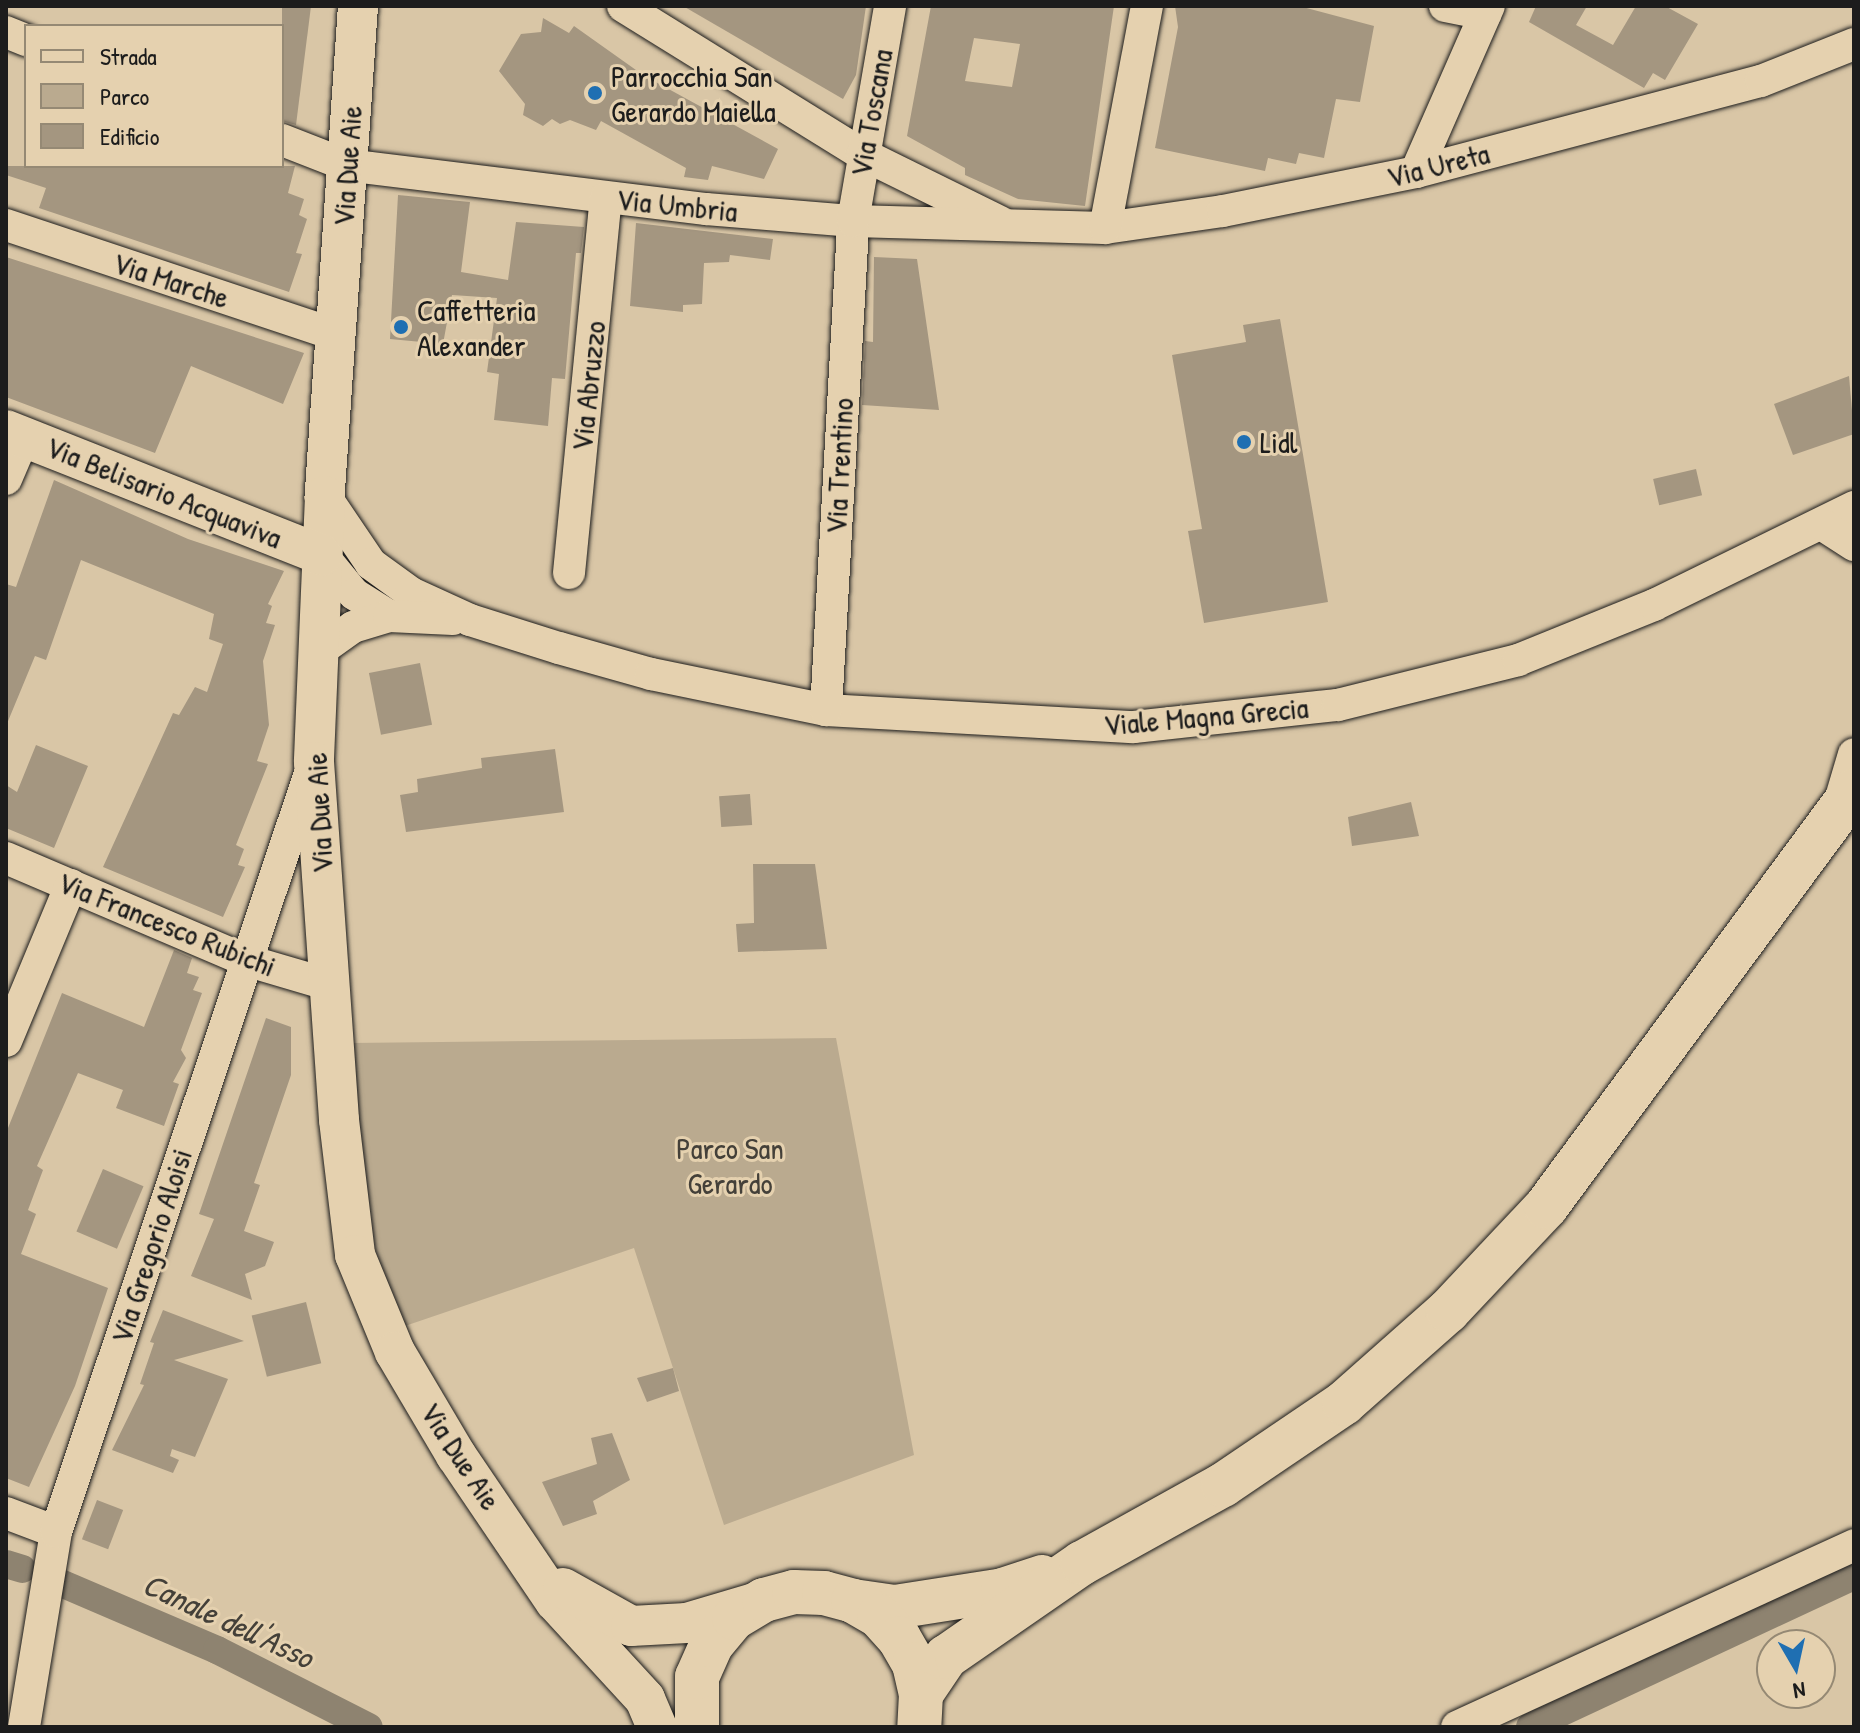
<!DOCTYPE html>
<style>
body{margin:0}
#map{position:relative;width:1860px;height:1733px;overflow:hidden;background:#d9c6a6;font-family:"Patrick Hand",sans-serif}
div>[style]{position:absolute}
.green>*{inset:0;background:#baaa8f}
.canal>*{height:28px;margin:-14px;padding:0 14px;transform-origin:14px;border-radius:14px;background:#8e8370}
.building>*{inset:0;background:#a49680;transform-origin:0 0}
.roads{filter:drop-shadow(0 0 2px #1c1c1c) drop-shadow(0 0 2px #1c1c1c)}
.minor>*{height:32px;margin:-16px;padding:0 16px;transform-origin:16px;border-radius:16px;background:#e5d1af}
.tertiary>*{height:40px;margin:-20px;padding:0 20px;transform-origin:20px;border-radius:20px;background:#e5d1af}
.secondary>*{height:44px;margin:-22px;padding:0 22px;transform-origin:22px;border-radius:22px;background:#e5d1af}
.dots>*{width:22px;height:22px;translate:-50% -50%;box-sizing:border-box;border:4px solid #e5d1af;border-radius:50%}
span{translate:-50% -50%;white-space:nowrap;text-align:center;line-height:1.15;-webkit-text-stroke:6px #e5d1af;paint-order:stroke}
.poi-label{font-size:30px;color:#1c1c1c}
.left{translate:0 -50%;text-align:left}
.street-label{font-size:30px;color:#1c1c1c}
.park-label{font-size:30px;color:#444039}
.water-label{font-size:32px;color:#444039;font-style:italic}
.frame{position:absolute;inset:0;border:8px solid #1c1c1c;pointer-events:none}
.legend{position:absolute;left:24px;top:24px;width:260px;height:144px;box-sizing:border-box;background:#e5d1af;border:2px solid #958974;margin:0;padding:10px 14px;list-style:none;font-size:24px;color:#1c1c1c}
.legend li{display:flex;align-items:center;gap:16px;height:40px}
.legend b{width:40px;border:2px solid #958974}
.north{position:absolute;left:1756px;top:1629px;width:80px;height:80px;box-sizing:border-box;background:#e5d1af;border:2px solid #958974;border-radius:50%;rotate:171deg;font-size:22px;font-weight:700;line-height:32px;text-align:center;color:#1c1c1c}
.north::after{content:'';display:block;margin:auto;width:28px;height:36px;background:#1f6fb2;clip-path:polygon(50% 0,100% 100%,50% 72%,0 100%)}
</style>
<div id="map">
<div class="green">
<div style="clip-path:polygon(836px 1038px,914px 1455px,724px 1525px,634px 1248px,402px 1327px,380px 1272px,370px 1220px,350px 1043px)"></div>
</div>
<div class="canal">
<div style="left:6px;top:1564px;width:17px;rotate:17deg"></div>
<div style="left:56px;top:1581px;width:175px;rotate:23.2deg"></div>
<div style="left:217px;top:1650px;width:170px;rotate:26.9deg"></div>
<div style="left:1530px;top:1727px;width:357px;rotate:-25deg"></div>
</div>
<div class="building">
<div style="clip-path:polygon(282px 6px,311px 6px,296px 125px,282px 121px)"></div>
<div style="clip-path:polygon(683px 6px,866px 6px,856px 75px,843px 99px)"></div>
<div style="clip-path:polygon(evenodd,931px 6px,1114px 6px,1085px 206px,1018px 199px,965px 175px,965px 168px,907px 136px,931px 6px,974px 38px,1020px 44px,1012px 87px,965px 81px,974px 38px)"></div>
<div style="clip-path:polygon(1175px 6px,1299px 6px,1374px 26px,1360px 102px,1336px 99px,1324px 158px,1299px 153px,1296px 164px,1268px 158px,1265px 171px,1155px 148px,1178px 27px)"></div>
<div style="clip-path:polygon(1536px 6px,1587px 6px,1576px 25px,1613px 45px,1636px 6px,1665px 6px,1698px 24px,1665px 80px,1653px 73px,1644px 88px,1529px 22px)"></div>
<div style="clip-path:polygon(543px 18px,569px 33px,574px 26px,643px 75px,778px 149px,764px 179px,712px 166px,708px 180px,684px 177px,686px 168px,601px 121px,596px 130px,570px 120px,560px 124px,552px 119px,543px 126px,523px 115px,525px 104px,499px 71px,521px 34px,541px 32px)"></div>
<div style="clip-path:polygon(6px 166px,295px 166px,288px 193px,304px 199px,299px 215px,307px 219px,296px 253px,302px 254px,289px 292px,39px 208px,46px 188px,6px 175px)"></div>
<div style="clip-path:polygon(398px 195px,470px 202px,461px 272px,508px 280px,516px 222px,584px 227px,581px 253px,576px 253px,565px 379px,552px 378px,548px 426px,494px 420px,499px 374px,487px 372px,497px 298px,452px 295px,443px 344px,390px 339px)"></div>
<div style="clip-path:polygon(636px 223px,773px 239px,770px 260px,730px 255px,729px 262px,704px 263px,702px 304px,683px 305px,683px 312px,630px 306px)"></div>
<div style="clip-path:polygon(6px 257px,304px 353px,283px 404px,191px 366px,155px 453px,6px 397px)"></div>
<div style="clip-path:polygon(874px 257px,917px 259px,939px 410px,862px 405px,865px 341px,873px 342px)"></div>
<div style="clip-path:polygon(1280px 319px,1328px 602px,1204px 623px,1188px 531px,1202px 529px,1172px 355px,1246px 342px,1243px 325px)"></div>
<div style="clip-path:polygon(1849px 376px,1854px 434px,1793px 455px,1774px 404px)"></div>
<div style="left:1696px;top:469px;width:27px;height:44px;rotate:77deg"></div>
<div style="clip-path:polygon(54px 480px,188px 539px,284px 571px,268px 604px,272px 606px,266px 623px,275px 625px,263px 661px,269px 725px,257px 761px,268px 764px,236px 845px,244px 849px,238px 865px,245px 867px,223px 917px,103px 867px,173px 713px,179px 715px,195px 687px,207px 692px,223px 644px,209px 639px,214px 614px,81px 560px,46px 660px,35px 656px,6px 726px,6px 584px,16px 587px)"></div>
<div style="left:420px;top:663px;width:63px;height:52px;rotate:79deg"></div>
<div style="clip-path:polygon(36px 745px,88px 766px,54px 848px,6px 828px,6px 785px,17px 792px)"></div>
<div style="clip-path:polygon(555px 749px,564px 812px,406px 832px,400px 795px,418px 792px,417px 779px,482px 768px,481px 758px)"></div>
<div style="left:750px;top:794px;width:31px;height:31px;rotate:86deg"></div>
<div style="clip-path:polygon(1411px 802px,1419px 836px,1352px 846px,1348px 817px)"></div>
<div style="clip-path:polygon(753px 864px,815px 864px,827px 949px,738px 952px,736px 924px,754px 923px)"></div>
<div style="clip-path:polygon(174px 950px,192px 958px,187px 973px,199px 977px,193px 990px,202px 993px,181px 1050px,186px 1058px,173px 1082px,179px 1084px,164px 1126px,116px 1108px,123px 1090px,78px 1073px,37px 1166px,43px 1170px,28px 1210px,36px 1214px,21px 1254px,108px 1288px,75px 1386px,29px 1487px,6px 1478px,6px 1133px,62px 993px,144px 1027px)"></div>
<div style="clip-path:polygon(266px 1018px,291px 1027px,291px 1075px,254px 1183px,260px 1185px,244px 1231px,274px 1242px,265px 1266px,245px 1274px,252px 1300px,191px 1276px,214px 1219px,199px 1214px)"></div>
<div style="left:103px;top:1169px;width:44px;height:68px;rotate:23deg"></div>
<div style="left:306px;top:1302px;width:63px;height:56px;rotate:76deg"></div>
<div style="clip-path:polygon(163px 1310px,244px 1341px,174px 1360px,228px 1379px,195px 1457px,172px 1449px,170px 1456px,179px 1460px,173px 1473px,112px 1450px,144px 1385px,140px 1384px,154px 1343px,150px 1342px)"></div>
<div style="clip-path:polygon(673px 1368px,679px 1391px,647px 1402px,637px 1378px)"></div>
<div style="clip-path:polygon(612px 1433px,630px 1480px,593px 1501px,597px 1514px,563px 1526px,542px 1482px,597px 1464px,591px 1438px)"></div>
<div style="left:97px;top:1500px;width:28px;height:42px;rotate:21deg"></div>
</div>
<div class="roads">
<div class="minor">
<div style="left:623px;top:6px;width:281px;rotate:31.8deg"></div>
<div style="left:862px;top:154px;width:154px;rotate:26.2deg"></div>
<div style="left:1445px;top:6px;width:41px;rotate:11.3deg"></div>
<div style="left:6px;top:32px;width:22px;rotate:22deg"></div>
<div style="left:282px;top:140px;width:69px;rotate:21.3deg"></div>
<div style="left:346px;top:165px;width:363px;rotate:7deg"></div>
<div style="left:706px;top:209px;width:147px;rotate:4.7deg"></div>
<div style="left:853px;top:221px;width:252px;rotate:1.6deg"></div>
<div style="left:1105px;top:228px;width:119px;rotate:-8.2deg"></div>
<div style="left:1223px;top:211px;width:197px;rotate:-11.4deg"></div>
<div style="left:1416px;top:172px;width:357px;rotate:-14.8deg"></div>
<div style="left:1761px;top:81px;width:100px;rotate:-21.7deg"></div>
<div style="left:1416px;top:172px;width:181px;rotate:-66.3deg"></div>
<div style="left:6px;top:225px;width:349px;rotate:18.4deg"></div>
<div style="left:1105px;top:228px;width:226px;rotate:-79.3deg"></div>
<div style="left:6px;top:479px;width:46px;rotate:-66.8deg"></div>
<div style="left:325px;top:496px;width:82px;rotate:55.9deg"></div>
<div style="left:371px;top:564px;width:49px;rotate:35.9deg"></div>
<div style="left:411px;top:593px;width:65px;rotate:24.6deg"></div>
<div style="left:470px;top:620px;width:93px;rotate:17.5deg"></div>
<div style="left:559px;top:648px;width:96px;rotate:15.8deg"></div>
<div style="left:651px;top:674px;width:179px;rotate:11.6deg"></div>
<div style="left:826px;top:710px;width:308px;rotate:3.2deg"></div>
<div style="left:1134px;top:727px;width:205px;rotate:-6.2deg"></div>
<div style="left:1338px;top:705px;width:186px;rotate:-14deg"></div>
<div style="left:1518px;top:660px;width:147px;rotate:-22deg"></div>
<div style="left:1654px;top:605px;width:223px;rotate:-26.1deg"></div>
<div style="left:1823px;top:525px;width:37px;rotate:33deg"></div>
<div style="left:322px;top:555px;width:50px;rotate:50.6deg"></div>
<div style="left:354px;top:594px;width:41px;rotate:32.2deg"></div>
<div style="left:569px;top:573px;width:377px;rotate:-84.4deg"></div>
<div style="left:318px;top:652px;width:43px;rotate:-35.5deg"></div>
<div style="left:353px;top:627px;width:38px;rotate:-17deg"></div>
<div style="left:389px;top:616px;width:64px;rotate:2.7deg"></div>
<div style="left:826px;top:710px;width:490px;rotate:-86.8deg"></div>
<div style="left:853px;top:221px;width:218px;rotate:-80.2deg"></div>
<div style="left:1838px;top:808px;width:56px;rotate:-73.5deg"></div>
<div style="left:6px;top:858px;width:260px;rotate:23.1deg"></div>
<div style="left:245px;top:960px;width:89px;rotate:16.4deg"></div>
<div style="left:6px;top:1041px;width:169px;rotate:-67.4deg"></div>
<div style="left:6px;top:1513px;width:53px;rotate:20.8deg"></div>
<div style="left:24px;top:1727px;width:198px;rotate:-80.7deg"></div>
<div style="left:56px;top:1532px;width:800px;rotate:-71.5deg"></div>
<div style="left:1457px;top:1727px;width:437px;rotate:-24.6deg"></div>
</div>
<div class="tertiary">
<div style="left:358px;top:6px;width:491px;rotate:93.9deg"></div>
<div style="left:325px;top:496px;width:266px;rotate:92.4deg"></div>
<div style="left:314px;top:762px;width:359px;rotate:86deg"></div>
<div style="left:339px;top:1120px;width:136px;rotate:83.2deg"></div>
<div style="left:355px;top:1255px;width:105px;rotate:67.6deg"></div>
<div style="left:395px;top:1352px;width:120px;rotate:59.4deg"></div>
<div style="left:456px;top:1455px;width:176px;rotate:55.9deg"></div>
<div style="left:555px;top:1601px;width:133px;rotate:47.4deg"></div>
<div style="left:645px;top:1699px;width:30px;rotate:67deg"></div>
<div style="left:6px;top:430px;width:340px;rotate:21.6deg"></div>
<div style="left:563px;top:1588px;width:78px;rotate:29.2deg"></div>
<div style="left:631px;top:1626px;width:56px;rotate:-3.1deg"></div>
<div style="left:687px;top:1623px;width:74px;rotate:-16.5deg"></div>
</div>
<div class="secondary">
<div style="left:853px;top:1601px;width:42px;rotate:8.1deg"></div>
<div style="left:895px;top:1607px;width:109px;rotate:-8.9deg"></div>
<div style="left:1003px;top:1590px;width:41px;rotate:-18.4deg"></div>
<div style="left:921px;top:1694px;width:45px;rotate:-56deg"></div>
<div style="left:946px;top:1657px;width:165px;rotate:-34.7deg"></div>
<div style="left:1082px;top:1563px;width:161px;rotate:-29deg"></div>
<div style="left:1223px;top:1485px;width:146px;rotate:-34.1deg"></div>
<div style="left:1344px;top:1403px;width:139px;rotate:-41.5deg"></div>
<div style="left:1448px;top:1311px;width:143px;rotate:-46.7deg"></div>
<div style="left:1546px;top:1207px;width:518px;rotate:-53.55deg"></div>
<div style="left:697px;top:1727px;width:50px;rotate:-90deg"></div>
<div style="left:697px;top:1677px;width:35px;rotate:-66deg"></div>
<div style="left:711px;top:1645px;width:35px;rotate:-50deg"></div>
<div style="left:734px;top:1618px;width:35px;rotate:-31deg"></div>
<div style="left:764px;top:1600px;width:31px;rotate:-15deg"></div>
<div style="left:794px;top:1592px;width:30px;rotate:2deg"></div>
<div style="left:824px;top:1593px;width:30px;rotate:15deg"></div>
<div style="left:853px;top:1601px;width:30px;rotate:30deg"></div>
<div style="left:879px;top:1616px;width:30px;rotate:48deg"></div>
<div style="left:899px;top:1638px;width:30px;rotate:60deg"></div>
<div style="left:914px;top:1664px;width:31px;rotate:77deg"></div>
<div style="left:921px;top:1694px;width:33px;rotate:93deg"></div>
</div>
</div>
<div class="dots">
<div style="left:595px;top:93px;background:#1f6fb2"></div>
<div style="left:401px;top:327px;background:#1f6fb2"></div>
<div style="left:1244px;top:442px;background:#1f6fb2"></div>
</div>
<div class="poi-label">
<span class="left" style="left:611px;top:93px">Parrocchia San<br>Gerardo Maiella</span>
<span class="left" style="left:417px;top:327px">Caffetteria<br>Alexander</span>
<span class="left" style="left:1260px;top:442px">Lidl</span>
</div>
<div class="street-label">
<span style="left:871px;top:113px;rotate:-80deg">Via Toscana</span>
<span style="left:1438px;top:165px;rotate:-14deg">Via Ureta</span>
<span style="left:347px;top:166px;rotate:-86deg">Via Due Aie</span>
<span style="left:677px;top:205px;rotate:6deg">Via Umbria</span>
<span style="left:171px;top:280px;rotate:18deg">Via Marche</span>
<span style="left:588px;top:386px;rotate:-84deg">Via Abruzzo</span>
<span style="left:839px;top:466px;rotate:-87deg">Via Trentino</span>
<span style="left:164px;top:492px;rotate:22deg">Via Belisario Acquaviva</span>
<span style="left:1206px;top:716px;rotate:-5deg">Viale Magna Grecia</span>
<span style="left:319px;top:813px;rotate:-93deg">Via Due Aie</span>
<span style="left:167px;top:924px;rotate:22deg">Via Francesco Rubichi</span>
<span style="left:151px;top:1246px;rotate:-72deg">Via Gregorio Aloisi</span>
<span style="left:461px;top:1456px;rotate:57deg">Via Due Aie</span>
</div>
<div class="park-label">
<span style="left:730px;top:1165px">Parco San<br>Gerardo</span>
</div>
<div class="water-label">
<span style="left:228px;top:1621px;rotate:25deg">Canale dell'Asso</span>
</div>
<div class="frame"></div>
<ul class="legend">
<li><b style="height:10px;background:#e5d1af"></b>Strada</li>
<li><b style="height:22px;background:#baaa8f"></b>Parco</li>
<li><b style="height:22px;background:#a49680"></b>Edificio</li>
</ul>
<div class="north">N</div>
</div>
